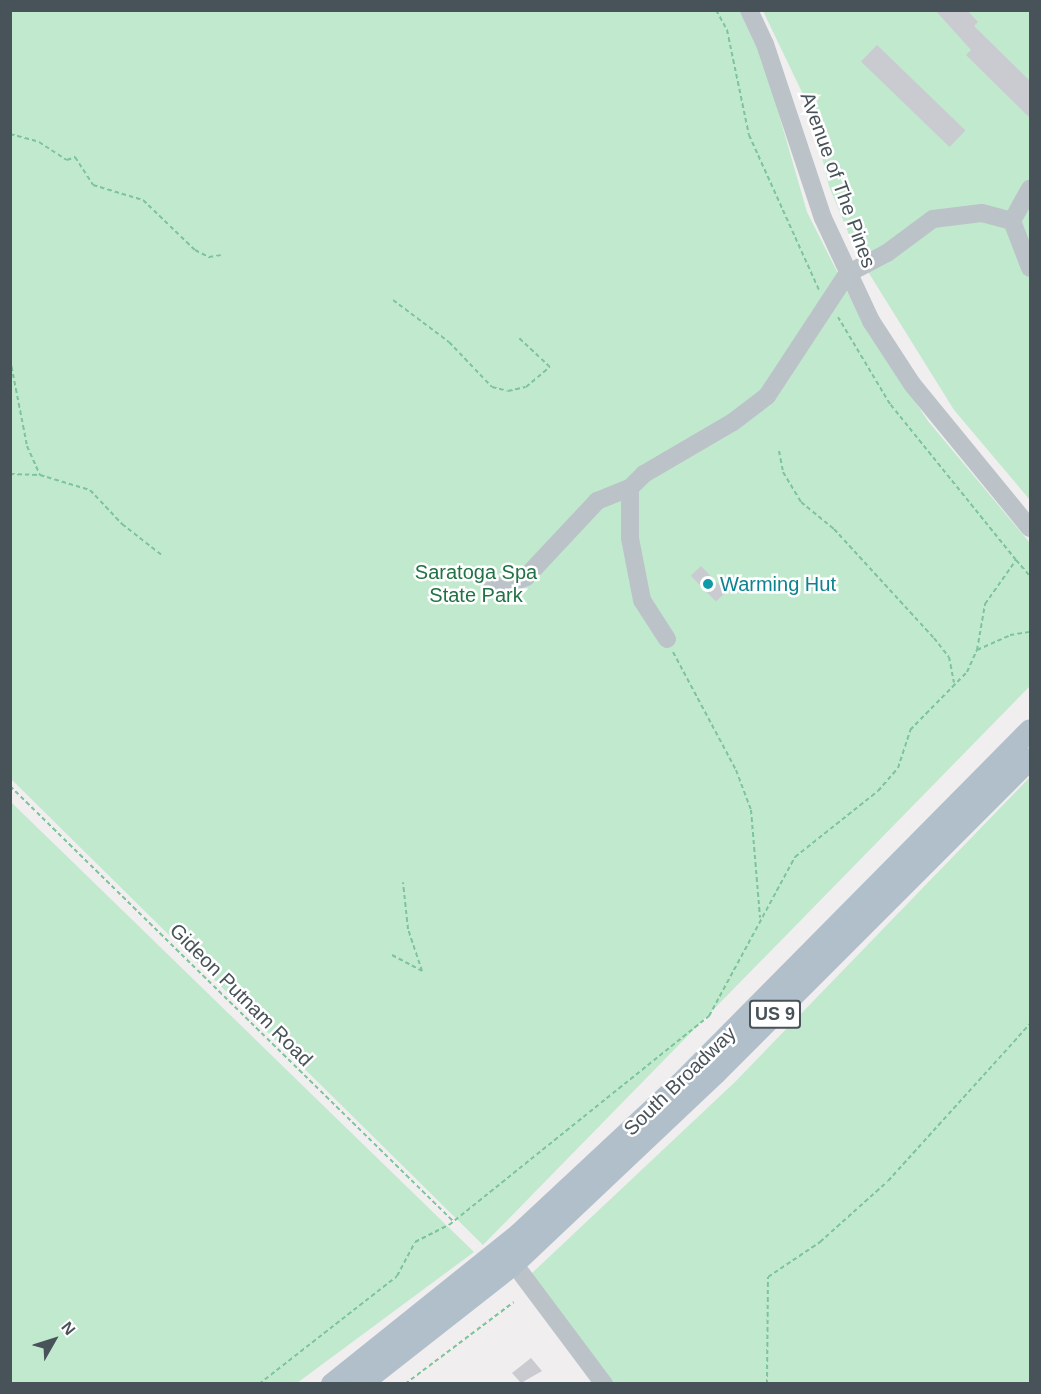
<!DOCTYPE html>
<style>
body{margin:0}
#map{position:relative;width:1041px;height:1394px;overflow:hidden;background:#f0eeee;font-family:Arial,sans-serif}
div>[style]{position:absolute}
.green>*{inset:0;background:#c1e9ce}
.building>*{inset:0;background:#c9cbd0;transform-origin:0 0}
.path>*{height:2px;margin-top:-1px;transform-origin:0;background:repeating-linear-gradient(90deg,#7dc39c 0 4.5px,transparent 0 7.5px)}
.minor>*{height:18px;margin:-9px;padding:0 9px;transform-origin:9px;border-radius:9px;background:#bbc3c9}
.major>*{height:22px;margin:-11px;padding:0 11px;transform-origin:11px;border-radius:11px;background:#b1bfca}
.dots>*{width:16px;height:16px;translate:-50% -50%;box-sizing:border-box;border:3px solid #fff;border-radius:50%}
span{translate:-50% -50%;white-space:nowrap;text-align:center;line-height:1.15;-webkit-text-stroke:5px #fff;paint-order:stroke}
.shield-label span{padding:2px 4px;background:#fff;border:2px solid;border-radius:4px;-webkit-text-stroke-width:0}
.shield-label{font-size:18px;color:#485259;font-weight:700}
.street-label{font-size:20px;color:#485259}
.park-label{font-size:20px;color:#217244}
.culture-label{font-size:20px;color:#0d838f}
.left{translate:0 -50%;text-align:left}
.frame{position:absolute;inset:0;border:12px solid #485259;pointer-events:none}
.north{position:absolute;left:24px;top:1310px;width:60px;height:60px;-webkit-text-stroke:4px #fff;paint-order:stroke;rotate:51deg;font-size:16px;font-weight:700;line-height:24px;text-align:center;color:#485259}
.north::after{content:'';display:block;margin:auto;width:21px;height:27px;background:#485259;clip-path:polygon(50% 0,100% 100%,50% 72%,0 100%)}
</style>
<div id="map">
<div class="green">
<div style="clip-path:polygon(10px 11px,740px 11px,765px 66px,807px 212px,864px 325px,928px 421px,1030px 543px,1030px 686px,483px 1245px,11px 779px)"></div>
<div style="clip-path:polygon(763px 11px,1030px 11px,1030px 500px,954px 410px,857px 254px,829px 186px,811px 111px)"></div>
<div style="clip-path:polygon(1030px 777px,1030px 1383px,608px 1383px,531px 1274px,735px 1082px)"></div>
<div style="clip-path:polygon(11px 802px,474px 1252px,297px 1383px,11px 1383px)"></div>
</div>
<div class="building">
<div style="clip-path:polygon(935px 10px,967px 10px,978px 22px,974px 26px,1030px 81px,1030px 118px,966px 55px,971px 50px)"></div>
<div style="left:877px;top:45px;width:123px;height:23px;rotate:44deg"></div>
<div style="left:701px;top:566px;width:36px;height:14px;rotate:46deg"></div>
<div style="clip-path:polygon(531px 1358px,542px 1371px,521px 1383px,512px 1373px)"></div>
</div>
<div class="path">
<div style="left:716px;top:10px;width:23px;rotate:61deg"></div>
<div style="left:727px;top:30px;width:107px;rotate:78.2deg"></div>
<div style="left:749px;top:135px;width:170px;rotate:65.7deg"></div>
<div style="left:10px;top:134px;width:30px;rotate:15deg"></div>
<div style="left:39px;top:142px;width:33px;rotate:33deg"></div>
<div style="left:67px;top:160px;width:9px;rotate:-21deg"></div>
<div style="left:75px;top:157px;width:33px;rotate:57deg"></div>
<div style="left:93px;top:185px;width:52px;rotate:16.7deg"></div>
<div style="left:143px;top:200px;width:72px;rotate:43.9deg"></div>
<div style="left:195px;top:250px;width:16px;rotate:27deg"></div>
<div style="left:209px;top:257px;width:12px;rotate:-9deg"></div>
<div style="left:393px;top:300px;width:70px;rotate:36.9deg"></div>
<div style="left:449px;top:342px;width:62px;rotate:46.3deg"></div>
<div style="left:492px;top:387px;width:16px;rotate:14deg"></div>
<div style="left:508px;top:391px;width:18px;rotate:-13deg"></div>
<div style="left:526px;top:387px;width:31px;rotate:-40deg"></div>
<div style="left:550px;top:367px;width:45px;rotate:-136.8deg"></div>
<div style="left:10px;top:359px;width:89px;rotate:78.9deg"></div>
<div style="left:27px;top:446px;width:32px;rotate:66deg"></div>
<div style="left:779px;top:451px;width:21px;rotate:79deg"></div>
<div style="left:783px;top:472px;width:35px;rotate:59deg"></div>
<div style="left:801px;top:502px;width:43px;rotate:39.3deg"></div>
<div style="left:834px;top:529px;width:148px;rotate:47.5deg"></div>
<div style="left:934px;top:638px;width:24px;rotate:52deg"></div>
<div style="left:949px;top:657px;width:26px;rotate:79deg"></div>
<div style="left:10px;top:474px;width:30px;rotate:2deg"></div>
<div style="left:40px;top:475px;width:52px;rotate:16.7deg"></div>
<div style="left:90px;top:490px;width:47px;rotate:46.7deg"></div>
<div style="left:122px;top:524px;width:52px;rotate:38deg"></div>
<div style="left:1016px;top:560px;width:21px;rotate:49deg"></div>
<div style="left:977px;top:650px;width:36px;rotate:-24deg"></div>
<div style="left:1010px;top:635px;width:20px;rotate:-9deg"></div>
<div style="left:673px;top:652px;width:134px;rotate:61.9deg"></div>
<div style="left:736px;top:770px;width:43px;rotate:69.4deg"></div>
<div style="left:751px;top:810px;width:108px;rotate:85.2deg"></div>
<div style="left:10px;top:786px;width:621px;rotate:44.48deg"></div>
<div style="left:392px;top:955px;width:34px;rotate:28deg"></div>
<div style="left:422px;top:971px;width:44px;rotate:-108.4deg"></div>
<div style="left:408px;top:929px;width:47px;rotate:-96.1deg"></div>
<div style="left:259px;top:1384px;width:175px;rotate:-38deg"></div>
<div style="left:397px;top:1276px;width:38px;rotate:-62deg"></div>
<div style="left:415px;top:1242px;width:38px;rotate:-27deg"></div>
<div style="left:449px;top:1225px;width:334px;rotate:-38.8deg"></div>
<div style="left:709px;top:1016px;width:181px;rotate:-61.6deg"></div>
<div style="left:795px;top:857px;width:106px;rotate:-38.5deg"></div>
<div style="left:878px;top:791px;width:30px;rotate:-49deg"></div>
<div style="left:898px;top:768px;width:40px;rotate:-72deg"></div>
<div style="left:910px;top:730px;width:81px;rotate:-45.5deg"></div>
<div style="left:967px;top:672px;width:24px;rotate:-66deg"></div>
<div style="left:977px;top:650px;width:47px;rotate:-80.1deg"></div>
<div style="left:985px;top:604px;width:54px;rotate:-54.8deg"></div>
<div style="left:1016px;top:560px;width:201px;rotate:-128.9deg"></div>
<div style="left:890px;top:404px;width:101px;rotate:-120.9deg"></div>
<div style="left:405px;top:1384px;width:136px;rotate:-37deg"></div>
<div style="left:767px;top:1384px;width:107px;rotate:-89.5deg"></div>
<div style="left:768px;top:1277px;width:63px;rotate:-33.9deg"></div>
<div style="left:820px;top:1242px;width:91px;rotate:-41.9deg"></div>
<div style="left:888px;top:1181px;width:212px;rotate:-47.9deg"></div>
</div>
<div class="minor">
<div style="left:749px;top:10px;width:38px;rotate:65deg"></div>
<div style="left:765px;top:44px;width:183px;rotate:71.6deg"></div>
<div style="left:823px;top:218px;width:114px;rotate:65deg"></div>
<div style="left:871px;top:321px;width:75px;rotate:56.9deg"></div>
<div style="left:912px;top:384px;width:186px;rotate:50.7deg"></div>
<div style="left:1012px;top:221px;width:37px;rotate:-61deg"></div>
<div style="left:492px;top:589px;width:36px;rotate:-19deg"></div>
<div style="left:526px;top:577px;width:104px;rotate:-46.9deg"></div>
<div style="left:597px;top:501px;width:35px;rotate:-22deg"></div>
<div style="left:667px;top:639px;width:46px;rotate:-122.7deg"></div>
<div style="left:642px;top:600px;width:63px;rotate:-101deg"></div>
<div style="left:630px;top:538px;width:50px;rotate:-90deg"></div>
<div style="left:630px;top:488px;width:20px;rotate:-45deg"></div>
<div style="left:644px;top:474px;width:103px;rotate:-30.3deg"></div>
<div style="left:733px;top:422px;width:43px;rotate:-37.4deg"></div>
<div style="left:767px;top:396px;width:146px;rotate:-56.7deg"></div>
<div style="left:847px;top:274px;width:45px;rotate:-27.7deg"></div>
<div style="left:887px;top:253px;width:57px;rotate:-36.5deg"></div>
<div style="left:933px;top:219px;width:49px;rotate:-7deg"></div>
<div style="left:982px;top:213px;width:31px;rotate:15deg"></div>
<div style="left:1012px;top:221px;width:50px;rotate:69deg"></div>
<div style="left:506px;top:1253px;width:164px;rotate:53.2deg"></div>
</div>
<div class="major">
<div style="left:332px;top:1384px;width:240px;rotate:-38.7deg"></div>
<div style="left:519px;top:1234px;width:221px;rotate:-43deg"></div>
<div style="left:681px;top:1083px;width:496px;rotate:-45.3deg"></div>
<div style="left:361px;top:1384px;width:194px;rotate:-38.1deg"></div>
<div style="left:514px;top:1264px;width:278px;rotate:-43.4deg"></div>
<div style="left:716px;top:1073px;width:444px;rotate:-45deg"></div>
</div>
<div class="dots">
<div style="left:708px;top:584px;background:#0f9aa8"></div>
</div>
<div class="shield-label">
<span style="left:775px;top:1014px">US 9</span>
</div>
<div class="street-label">
<span style="left:838px;top:180px;rotate:70deg">Avenue of The Pines</span>
<span style="left:241px;top:995px;rotate:45deg">Gideon Putnam Road</span>
<span style="left:680px;top:1081px;rotate:-44deg">South Broadway</span>
</div>
<div class="park-label">
<span style="left:476px;top:584px">Saratoga Spa<br>State Park</span>
</div>
<div class="culture-label">
<span class="left" style="left:720px;top:584px">Warming Hut</span>
</div>
<div class="frame"></div>
<div class="north">N</div>
</div>
